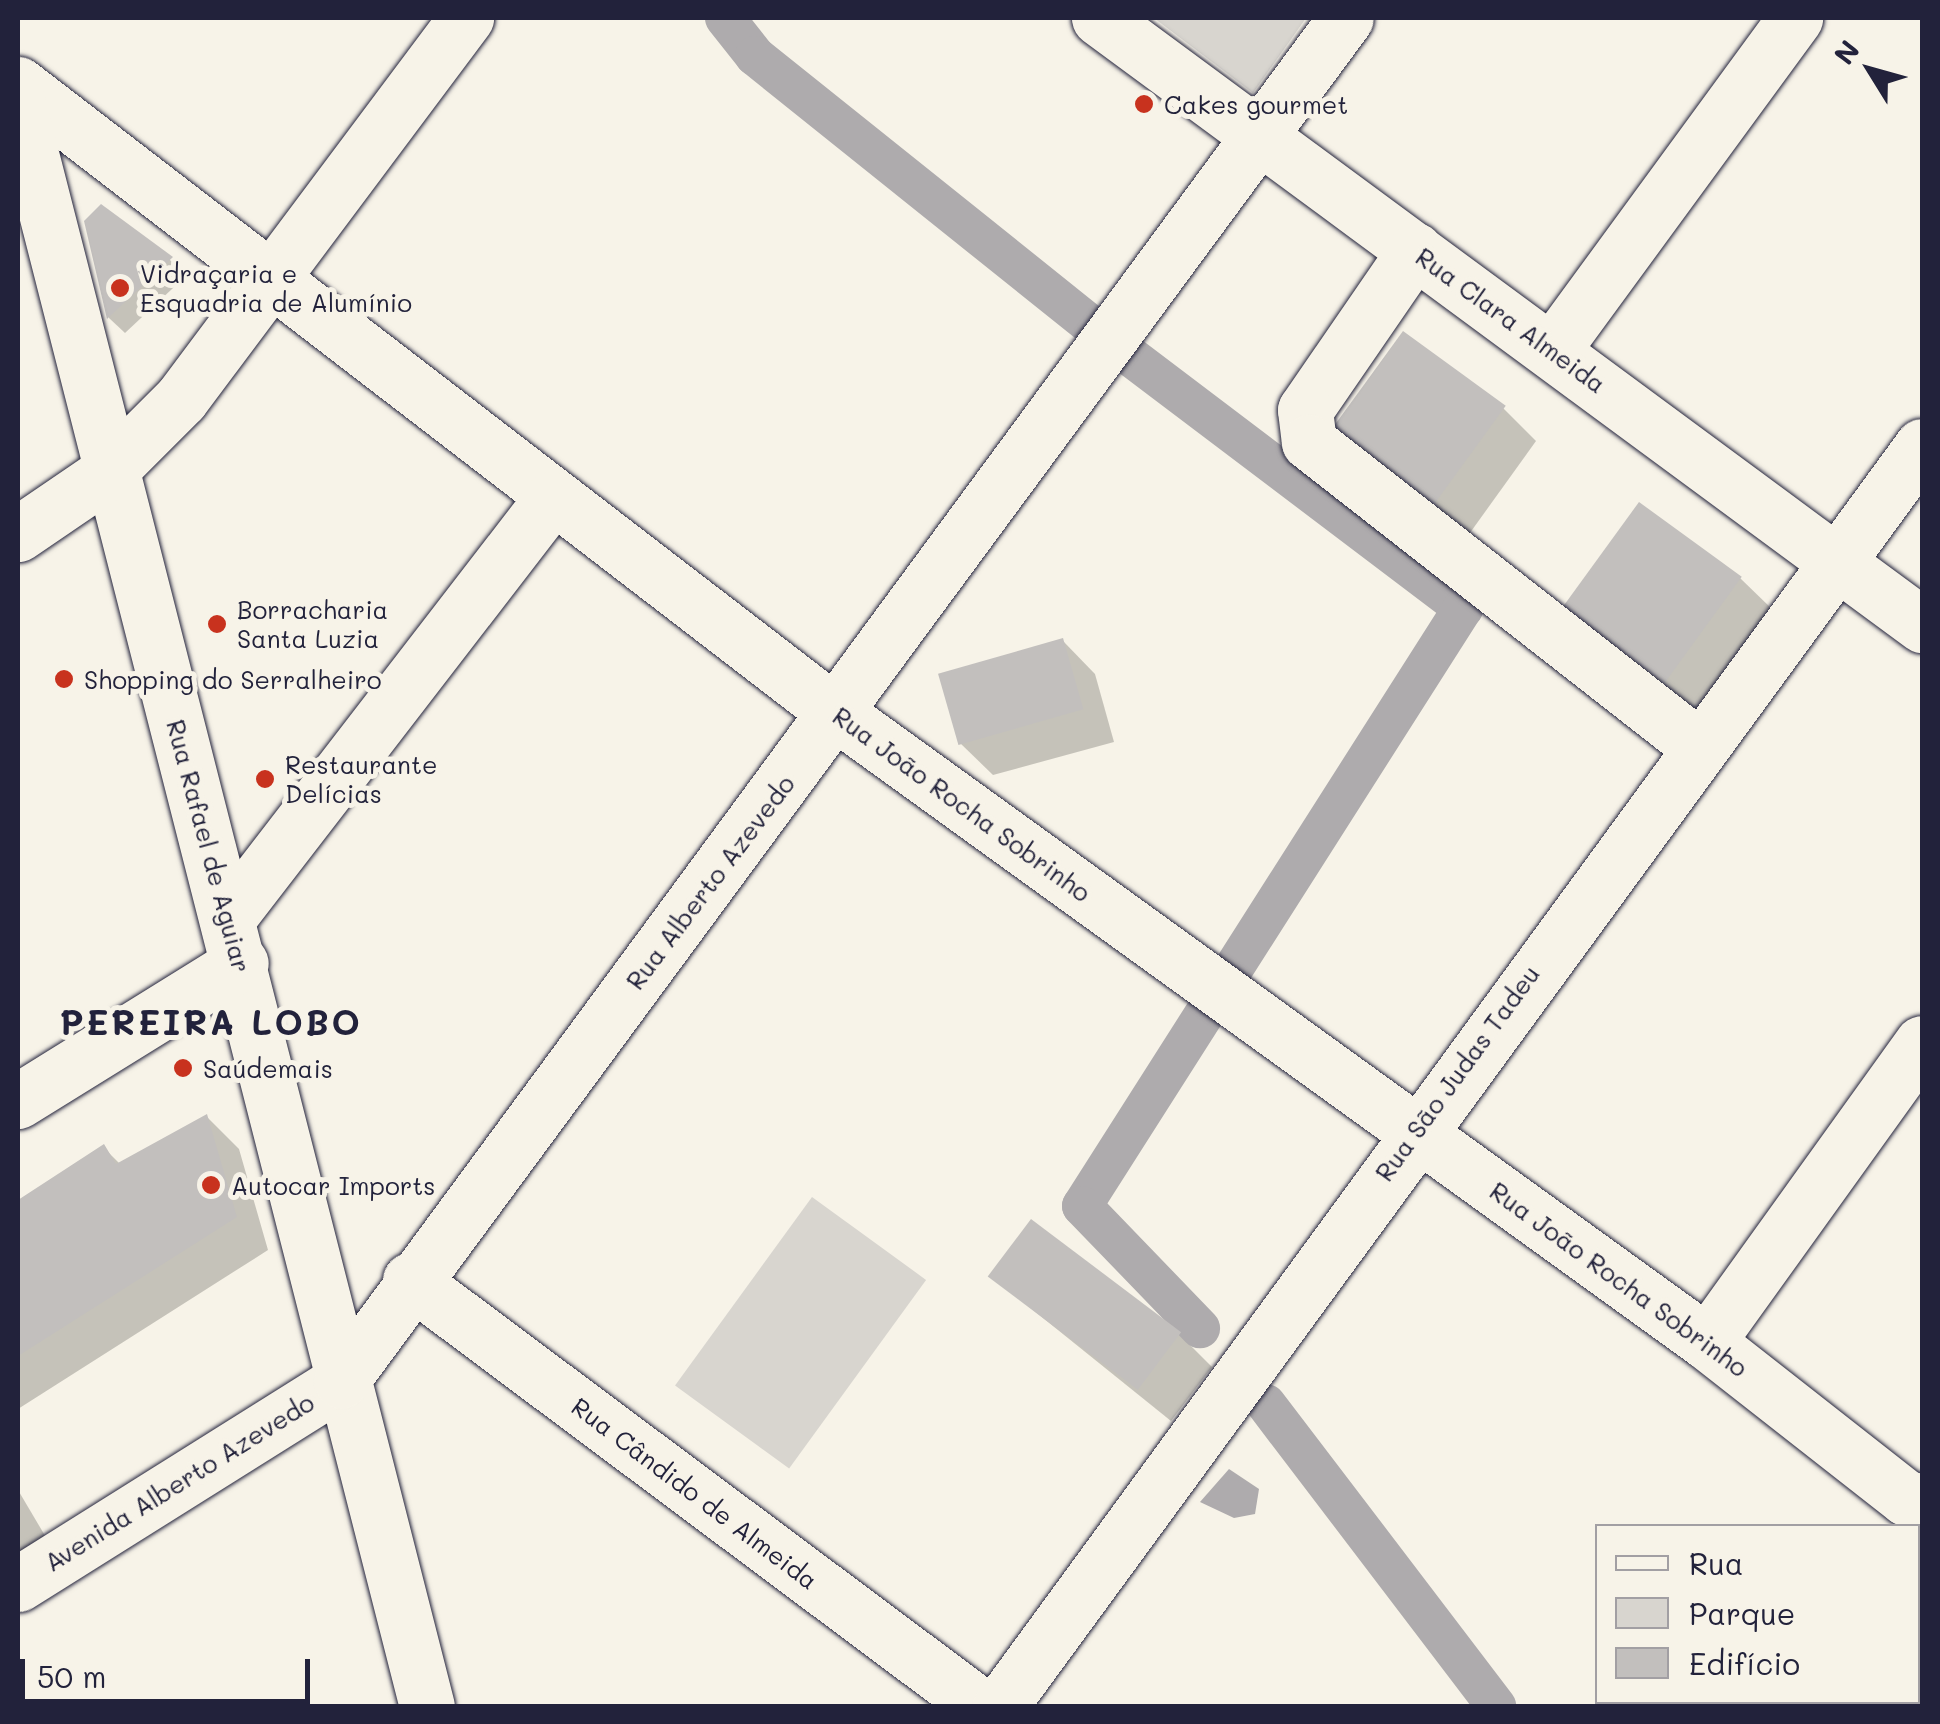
<!DOCTYPE html>
<meta charset="utf-8">
<style>
body{margin:0}
#map{position:relative;width:1940px;height:1724px;overflow:hidden;background:#f7f3e8;font-family:Mali,sans-serif}
div>[style]{position:absolute}
.green>*{inset:0;background:#d8d5cf;transform-origin:0 0}
.water>*{inset:0;background:#aeabad}
.shadow>*{inset:0;background:#0003}
.canal>*{height:40px;margin:-20px;padding:0 20px;transform-origin:20px;border-radius:20px;background:#aeabad}
.building>*{inset:0;background:#c2bfbd;transform-origin:0 0}
.roads{filter:drop-shadow(0 0 2px #22223b) drop-shadow(0 0 2px #22223b)}
.minor>*{height:55px;margin:-27.5px;padding:0 27.5px;transform-origin:27.5px;border-radius:27.5px;background:#f7f3e8}
.dots>*{width:28px;height:28px;translate:-50% -50%;box-sizing:border-box;border:5px solid #f7f3e8;border-radius:50%}
span{translate:-50% -50%;white-space:nowrap;text-align:center;line-height:1.15;-webkit-text-stroke:10px #f7f3e8;paint-order:stroke}
.poi-label{font-size:25px;color:#22223b}
.left{translate:0 -50%;text-align:left}
.street-label{font-size:25px;color:#22223b}
.district-label{font-size:35px;color:#22223b;font-weight:700;letter-spacing:2.5px}
.frame{position:absolute;inset:0;border:20px solid #22223b;pointer-events:none}
.legend{position:absolute;left:1595px;top:1524px;width:325px;height:180px;box-sizing:border-box;background:#f7f3e8;border:2px solid #a29fa3;margin:0;padding:12px 18px;list-style:none;font-size:30px;color:#22223b}
.legend li{display:flex;align-items:center;gap:20px;height:50px}
.legend b{width:50px;border:2px solid #a29fa3}
.north{position:absolute;left:1820px;top:20px;width:100px;height:100px;-webkit-text-stroke:8px #f7f3e8;paint-order:stroke;rotate:307deg;font-size:28px;font-weight:700;line-height:40px;text-align:center;color:#22223b}
.north::after{content:'';display:block;margin:auto;width:35px;height:45px;background:#22223b;clip-path:polygon(50% 0,100% 100%,50% 72%,0 100%)}
.scale{position:absolute;left:20px;top:1659px;width:290px;height:45px;box-sizing:border-box;border:5px solid #22223b;border-top:0;padding-left:12px;font-size:30px;line-height:35px;white-space:nowrap;color:#22223b;-webkit-text-stroke:8px #f7f3e8;paint-order:stroke}
</style>
<div id="map">
<div class="green">
<div style="clip-path:polygon(1154px 18px,1306px 18px,1253px 93px)"></div>
<div style="left:812px;top:1197px;width:141px;height:233px;rotate:36deg"></div>
</div>
<div class="water">
<div style="clip-path:polygon(1229px 1469px,1259px 1489px,1255px 1514px,1234px 1518px,1200px 1502px)"></div>
</div>
<div class="shadow">
<div style="clip-path:polygon(101px 207px,188px 274px,125px 333px,109px 318px,86px 222px)"></div>
<div style="clip-path:polygon(1503px 408px,1536px 441px,1462px 544px,1329px 438px)"></div>
<div style="clip-path:polygon(1740px 578px,1773px 610px,1698px 713px,1598px 640px)"></div>
<div style="clip-path:polygon(1063px 641px,1095px 674px,1114px 742px,993px 775px,960px 743px)"></div>
<div style="clip-path:polygon(207px 1117px,239px 1149px,268px 1250px,18px 1409px,18px 1203px,104px 1148px,121px 1165px)"></div>
<div style="clip-path:polygon(991px 1276px,1179px 1334px,1212px 1367px,1171px 1421px)"></div>
<div style="clip-path:polygon(18px 1490px,60px 1561px,18px 1587px)"></div>
<div style="clip-path:polygon(1922px 1574px,1922px 1706px,1806px 1706px,1918px 1702px)"></div>
</div>
<div class="canal">
<div style="left:725px;top:18px;width:48px;rotate:51.7deg"></div>
<div style="left:755px;top:56px;width:465px;rotate:38.7deg"></div>
<div style="left:1118px;top:347px;width:433px;rotate:37.1deg"></div>
<div style="left:1463px;top:608px;width:709px;rotate:122.5deg"></div>
<div style="left:1082px;top:1206px;width:170px;rotate:46deg"></div>
<div style="left:1266px;top:1404px;width:380px;rotate:52.7deg"></div>
</div>
<div class="building">
<div style="clip-path:polygon(101px 204px,173px 257px,107px 319px,84px 221px)"></div>
<div style="left:1403px;top:331px;width:127px;height:132px;rotate:36deg"></div>
<div style="left:1639px;top:502px;width:127px;height:131px;rotate:36deg"></div>
<div style="left:1063px;top:638px;width:74px;height:130px;rotate:74deg"></div>
<div style="clip-path:polygon(207px 1114px,237px 1217px,18px 1356px,18px 1200px,104px 1144px,116px 1164px)"></div>
<div style="left:1031px;top:1219px;width:188px;height:72px;rotate:37deg"></div>
<div style="clip-path:polygon(1922px 1570px,1922px 1706px,1803px 1706px,1918px 1702px)"></div>
</div>
<div class="roads">
<div class="minor">
<div style="left:1099px;top:18px;width:1023px;rotate:36.41deg"></div>
<div style="left:18px;top:84px;width:1032px;rotate:37.56deg"></div>
<div style="left:836px;top:713px;width:1074px;rotate:35.84deg"></div>
<div style="left:1707px;top:1342px;width:253px;rotate:38.1deg"></div>
<div style="left:1906px;top:1498px;width:16px;rotate:11deg"></div>
<div style="left:18px;top:103px;width:1654px;rotate:75.69deg"></div>
<div style="left:1415px;top:250px;width:194px;rotate:124.5deg"></div>
<div style="left:1305px;top:410px;width:32px;rotate:83deg"></div>
<div style="left:1309px;top:442px;width:495px;rotate:38deg"></div>
<div style="left:1553px;top:349px;width:410px;rotate:-53.8deg"></div>
<div style="left:18px;top:534px;width:107px;rotate:-34.3deg"></div>
<div style="left:106px;top:474px;width:106px;rotate:-45deg"></div>
<div style="left:181px;top:399px;width:476px;rotate:-53.2deg"></div>
<div style="left:231px;top:914px;width:524px;rotate:-52.36deg"></div>
<div style="left:18px;top:1101px;width:262px;rotate:-31.8deg"></div>
<div style="left:410px;top:1280px;width:712px;rotate:36.77deg"></div>
<div style="left:1707px;top:1342px;width:368px;rotate:-54.3deg"></div>
<div style="left:18px;top:1584px;width:381px;rotate:-32.1deg"></div>
<div style="left:341px;top:1381px;width:1693px;rotate:-53.6deg"></div>
<div style="left:1000px;top:1706px;width:1561px;rotate:-53.81deg"></div>
</div>
</div>
<div class="dots">
<div style="left:1144px;top:104px;background:#c8321e"></div>
<div style="left:120px;top:288px;background:#c8321e"></div>
<div style="left:217px;top:624px;background:#c8321e"></div>
<div style="left:64px;top:679px;background:#c8321e"></div>
<div style="left:265px;top:779px;background:#c8321e"></div>
<div style="left:183px;top:1068px;background:#c8321e"></div>
<div style="left:211px;top:1185px;background:#c8321e"></div>
</div>
<div class="poi-label">
<span class="left" style="left:1164px;top:104px">Cakes gourmet</span>
<span class="left" style="left:140px;top:288px">Vidraçaria e<br>Esquadria de Alumínio</span>
<span class="left" style="left:237px;top:624px">Borracharia<br>Santa Luzia</span>
<span class="left" style="left:84px;top:679px">Shopping do Serralheiro</span>
<span class="left" style="left:285px;top:779px">Restaurante<br>Delícias</span>
<span class="left" style="left:203px;top:1068px">Saúdemais</span>
<span class="left" style="left:231px;top:1185px">Autocar Imports</span>
</div>
<div class="street-label">
<span style="left:1511px;top:320px;rotate:36deg">Rua Clara Almeida</span>
<span style="left:962px;top:804px;rotate:36deg">Rua João Rocha Sobrinho</span>
<span style="left:209px;top:846px;rotate:75deg">Rua Rafael de Aguiar</span>
<span style="left:710px;top:882px;rotate:-53deg">Rua Alberto Azevedo</span>
<span style="left:1457px;top:1073px;rotate:-54deg">Rua São Judas Tadeu</span>
<span style="left:1619px;top:1279px;rotate:36deg">Rua João Rocha Sobrinho</span>
<span style="left:179px;top:1482px;rotate:-32deg">Avenida Alberto Azevedo</span>
<span style="left:695px;top:1493px;rotate:37deg">Rua Cândido de Almeida</span>
</div>
<div class="district-label">
<span style="left:211px;top:1021px">PEREIRA LOBO</span>
</div>
<div class="frame"></div>
<ul class="legend">
<li><b style="height:12px;background:#f7f3e8"></b>Rua</li>
<li><b style="height:28px;background:#d8d5cf"></b>Parque</li>
<li><b style="height:28px;background:#c2bfbd"></b>Edifício</li>
</ul>
<div class="north">N</div>
<div class="scale">50 m</div>
</div>
